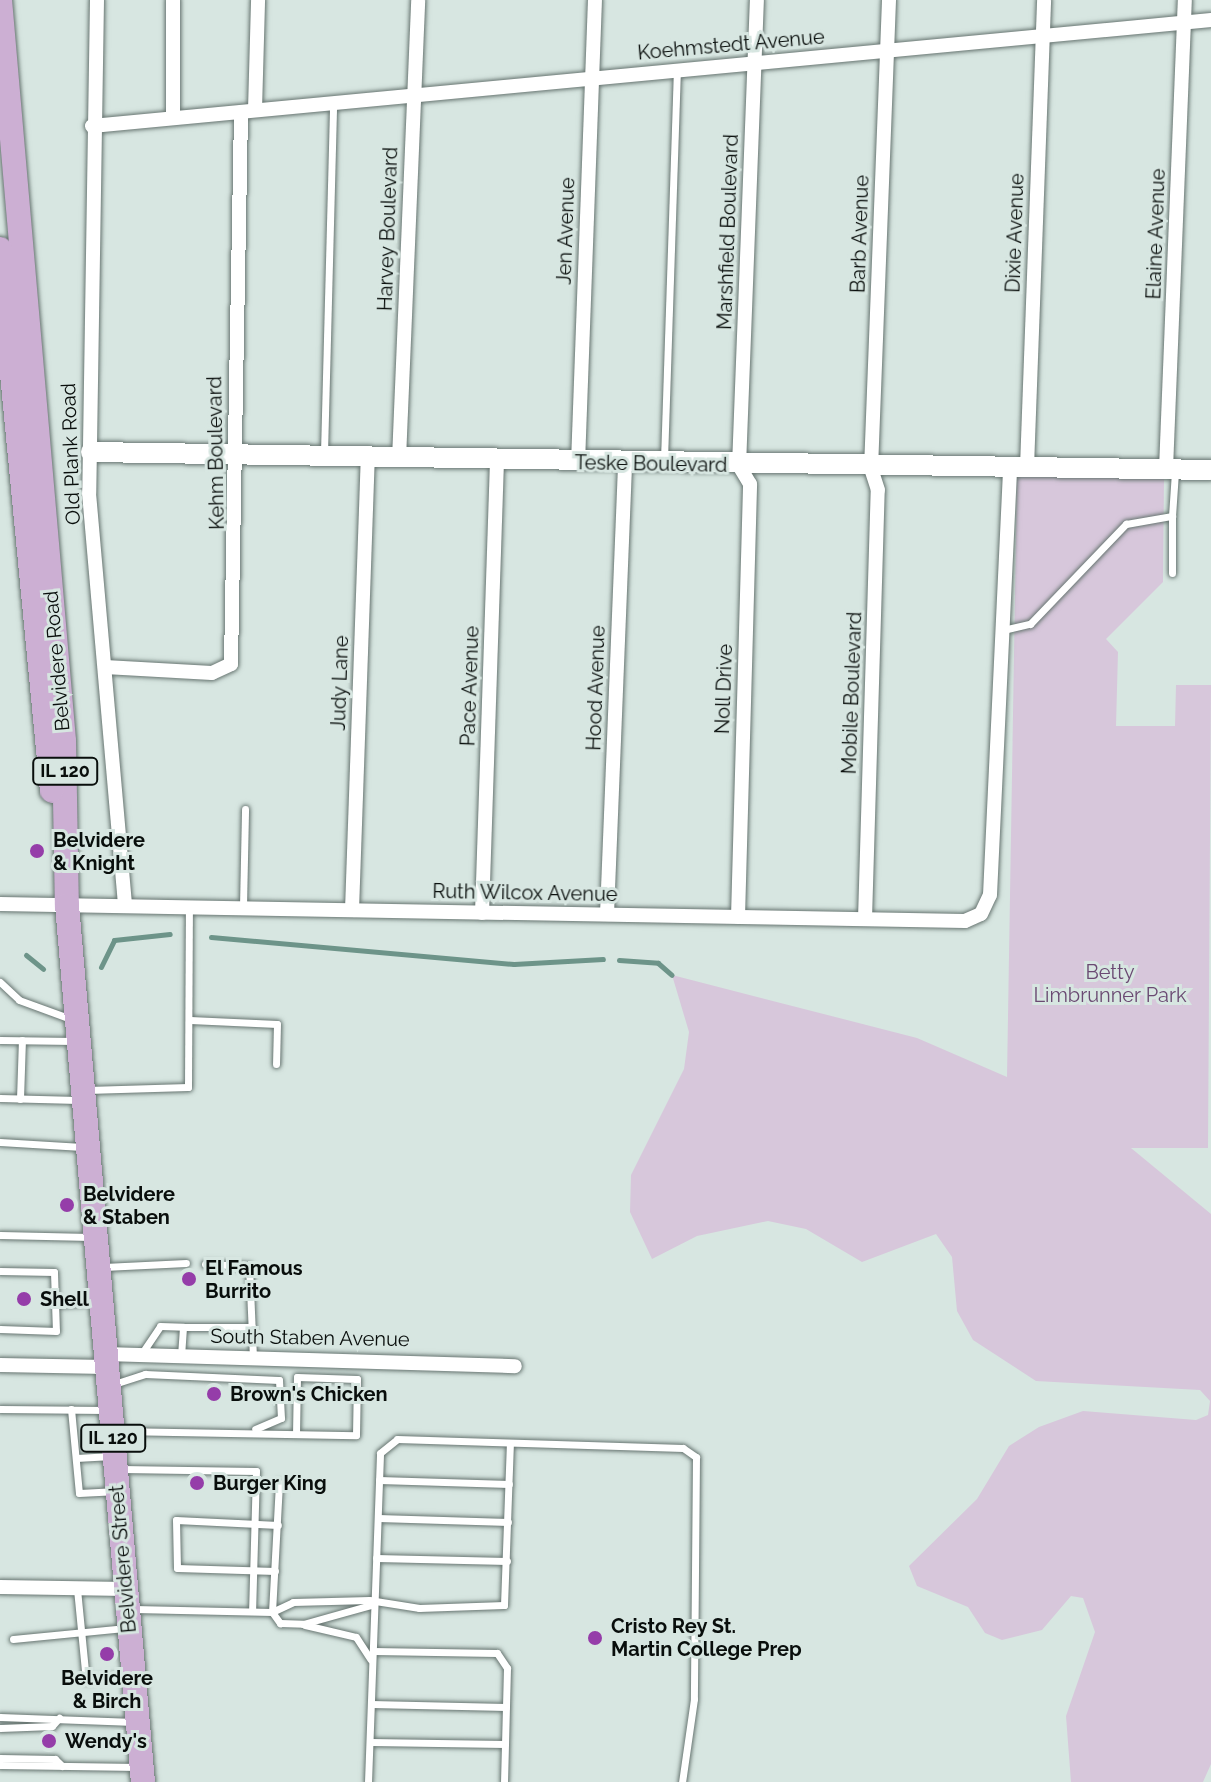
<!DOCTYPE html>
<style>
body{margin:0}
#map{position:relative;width:1211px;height:1782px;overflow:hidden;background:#d7e6e1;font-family:Raleway,sans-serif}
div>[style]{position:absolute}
.green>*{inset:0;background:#d7c7db}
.stream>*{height:5px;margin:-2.5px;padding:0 2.5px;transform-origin:2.5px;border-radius:2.5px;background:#6d9489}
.roads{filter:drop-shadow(0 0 2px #677571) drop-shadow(0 0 2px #677571)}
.lane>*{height:7px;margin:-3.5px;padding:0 3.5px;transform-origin:3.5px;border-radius:3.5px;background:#fff}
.street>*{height:14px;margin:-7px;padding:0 7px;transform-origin:7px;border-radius:7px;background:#fff}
.secondary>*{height:20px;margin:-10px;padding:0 10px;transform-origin:10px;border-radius:10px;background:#fff}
.primary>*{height:24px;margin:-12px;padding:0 12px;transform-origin:12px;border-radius:12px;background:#ccafd3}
.dots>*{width:22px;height:22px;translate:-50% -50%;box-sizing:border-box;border:4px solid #d7e6e1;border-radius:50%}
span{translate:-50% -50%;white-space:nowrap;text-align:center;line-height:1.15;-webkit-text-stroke:6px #d7e6e1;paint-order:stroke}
.shield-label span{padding:2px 6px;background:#d7e6e1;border:2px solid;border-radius:6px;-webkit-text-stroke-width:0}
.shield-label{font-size:18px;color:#090e0c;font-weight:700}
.street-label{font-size:20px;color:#090e0c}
.poi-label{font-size:20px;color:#090e0c;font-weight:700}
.left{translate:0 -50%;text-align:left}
.park-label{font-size:20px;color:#6a4972}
</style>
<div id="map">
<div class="green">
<div style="clip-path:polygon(1017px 473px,1164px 478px,1163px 582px,1106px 639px,1118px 652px,1116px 726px,1175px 726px,1176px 685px,1211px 685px,1208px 1148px,1131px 1148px,1211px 1214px,1211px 1764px,1203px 1782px,1071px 1782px,1066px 1716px,1095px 1632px,1083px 1598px,1071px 1596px,1042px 1630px,1002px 1640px,985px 1633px,968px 1607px,917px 1586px,909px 1566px,977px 1499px,1009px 1446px,1039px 1427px,1083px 1411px,1196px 1420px,1208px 1415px,1210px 1401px,1200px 1390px,1036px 1381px,973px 1340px,957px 1311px,952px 1257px,936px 1234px,862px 1262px,806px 1229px,768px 1221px,697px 1236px,652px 1259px,630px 1212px,631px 1175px,684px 1069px,689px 1032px,672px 975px,917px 1038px,1007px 1077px)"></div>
</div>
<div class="stream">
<div style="left:211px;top:937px;width:304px;rotate:5.1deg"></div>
<div style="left:514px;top:964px;width:89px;rotate:-3.2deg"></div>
<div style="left:26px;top:955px;width:22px;rotate:39deg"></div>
<div style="left:619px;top:960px;width:39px;rotate:4deg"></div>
<div style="left:658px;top:963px;width:18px;rotate:41deg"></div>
<div style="left:101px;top:967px;width:30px;rotate:-64deg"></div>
<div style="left:114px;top:940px;width:56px;rotate:-6.1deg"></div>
</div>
<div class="roads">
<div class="lane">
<div style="left:324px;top:453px;width:350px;rotate:-88.5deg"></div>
<div style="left:664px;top:460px;width:389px;rotate:-88.1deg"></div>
<div style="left:1172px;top:573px;width:57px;rotate:-90deg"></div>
<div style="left:1003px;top:630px;width:28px;rotate:-13deg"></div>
<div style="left:1030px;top:624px;width:139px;rotate:-46.2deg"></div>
<div style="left:1126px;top:524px;width:47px;rotate:-9.9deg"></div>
<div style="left:1172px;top:516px;width:44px;rotate:-86.1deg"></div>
<div style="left:243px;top:907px;width:98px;rotate:-88.8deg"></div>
<div style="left:0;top:982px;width:26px;rotate:43deg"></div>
<div style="left:19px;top:1000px;width:55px;rotate:20.1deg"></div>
<div style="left:190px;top:1020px;width:87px;rotate:2.6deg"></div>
<div style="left:277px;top:1024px;width:40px;rotate:91.4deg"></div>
<div style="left:0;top:1040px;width:74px;rotate:0.8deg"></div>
<div style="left:87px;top:1090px;width:101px;rotate:-1.7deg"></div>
<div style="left:188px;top:1087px;width:181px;rotate:-89.7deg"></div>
<div style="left:0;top:1098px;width:78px;rotate:1.5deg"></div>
<div style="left:20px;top:1099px;width:59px;rotate:-88.1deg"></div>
<div style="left:0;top:1142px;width:82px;rotate:3.5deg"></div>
<div style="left:0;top:1235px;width:90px;rotate:1.3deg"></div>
<div style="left:205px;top:1264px;width:44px;rotate:2.6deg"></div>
<div style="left:249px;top:1266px;width:91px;rotate:87.5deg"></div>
<div style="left:104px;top:1267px;width:82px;rotate:-2.8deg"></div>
<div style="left:0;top:1271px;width:54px;rotate:1.1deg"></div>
<div style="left:54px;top:1272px;width:59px;rotate:88.1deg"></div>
<div style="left:56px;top:1331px;width:56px;rotate:-178deg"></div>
<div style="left:56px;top:1304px;width:42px;rotate:-4.1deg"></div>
<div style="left:142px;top:1353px;width:32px;rotate:-56deg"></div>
<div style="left:160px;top:1326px;width:23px;rotate:2deg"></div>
<div style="left:181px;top:1356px;width:29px;rotate:-86deg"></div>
<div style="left:183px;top:1327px;width:69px"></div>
<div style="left:114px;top:1384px;width:33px;rotate:-18deg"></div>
<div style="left:145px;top:1374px;width:134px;rotate:2.6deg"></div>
<div style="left:279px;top:1380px;width:38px;rotate:87deg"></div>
<div style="left:281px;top:1418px;width:28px;rotate:157deg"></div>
<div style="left:0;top:1409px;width:106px;rotate:0.5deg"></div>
<div style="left:71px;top:1409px;width:84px;rotate:84.6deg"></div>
<div style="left:79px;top:1493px;width:34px;rotate:-3deg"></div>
<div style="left:118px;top:1431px;width:238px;rotate:1deg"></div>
<div style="left:356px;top:1435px;width:56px;rotate:-89deg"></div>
<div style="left:357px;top:1379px;width:60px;rotate:-178.1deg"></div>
<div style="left:297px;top:1377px;width:57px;rotate:91deg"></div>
<div style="left:76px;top:1458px;width:36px;rotate:-3deg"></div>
<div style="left:121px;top:1469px;width:135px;rotate:0.8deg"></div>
<div style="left:256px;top:1471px;width:139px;rotate:91.6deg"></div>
<div style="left:379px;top:1480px;width:130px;rotate:1.8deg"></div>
<div style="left:279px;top:1483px;width:129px;rotate:93.1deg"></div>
<div style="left:272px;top:1612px;width:14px;rotate:54deg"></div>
<div style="left:280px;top:1623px;width:23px;rotate:2deg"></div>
<div style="left:303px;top:1624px;width:71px;rotate:-15.6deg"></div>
<div style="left:378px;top:1518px;width:130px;rotate:1.8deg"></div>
<div style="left:376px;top:1558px;width:131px;rotate:1.3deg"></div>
<div style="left:275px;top:1571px;width:98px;rotate:-178.2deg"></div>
<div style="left:177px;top:1568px;width:48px;rotate:-91.2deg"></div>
<div style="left:176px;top:1520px;width:102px;rotate:2.8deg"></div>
<div style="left:77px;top:1589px;width:91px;rotate:84.4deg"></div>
<div style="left:86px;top:1680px;width:45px;rotate:-6.3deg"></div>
<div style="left:134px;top:1609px;width:138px;rotate:1.2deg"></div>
<div style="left:272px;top:1612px;width:23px;rotate:-25deg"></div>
<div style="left:293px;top:1602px;width:76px;rotate:-1.5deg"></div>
<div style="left:369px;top:1600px;width:51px;rotate:9.1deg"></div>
<div style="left:419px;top:1608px;width:85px;rotate:-2deg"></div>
<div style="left:504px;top:1605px;width:162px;rotate:-87.9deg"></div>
<div style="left:305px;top:1625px;width:52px;rotate:13.2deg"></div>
<div style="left:356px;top:1637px;width:27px;rotate:57deg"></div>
<div style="left:13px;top:1639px;width:114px;rotate:-5.6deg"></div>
<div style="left:373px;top:1651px;width:124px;rotate:0.9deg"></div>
<div style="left:497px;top:1653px;width:18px;rotate:56deg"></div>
<div style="left:507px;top:1668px;width:114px;rotate:91.5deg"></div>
<div style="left:371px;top:1704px;width:135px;rotate:1.3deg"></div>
<div style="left:0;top:1717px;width:134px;rotate:2.1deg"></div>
<div style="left:0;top:1728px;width:52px;rotate:-2.2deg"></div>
<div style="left:52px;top:1726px;width:11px;rotate:-49deg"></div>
<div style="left:370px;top:1742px;width:135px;rotate:0.8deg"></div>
<div style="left:0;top:1758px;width:55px;rotate:1deg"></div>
<div style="left:55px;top:1759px;width:10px;rotate:45deg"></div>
<div style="left:0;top:1765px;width:138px;rotate:0.8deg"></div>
<div style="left:368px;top:1782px;width:329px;rotate:-87.9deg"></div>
<div style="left:380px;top:1453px;width:22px;rotate:-39deg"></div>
<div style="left:397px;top:1439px;width:286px;rotate:1.8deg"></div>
<div style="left:683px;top:1448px;width:16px;rotate:35deg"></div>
<div style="left:696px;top:1457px;width:242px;rotate:90.5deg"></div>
<div style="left:694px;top:1699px;width:84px;rotate:98.2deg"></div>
</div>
<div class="street">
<div style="left:97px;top:0;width:493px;rotate:90.9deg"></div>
<div style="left:89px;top:493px;width:414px;rotate:85deg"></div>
<div style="left:255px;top:110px;width:110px;rotate:-88.4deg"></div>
<div style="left:173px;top:117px;width:117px;rotate:-90deg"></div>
<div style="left:92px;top:126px;width:1124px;rotate:-5.41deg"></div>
<div style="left:399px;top:459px;width:459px;rotate:-87.6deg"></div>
<div style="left:578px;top:463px;width:463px;rotate:-87.9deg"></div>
<div style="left:1027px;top:467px;width:467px;rotate:-87.9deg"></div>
<div style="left:1166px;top:469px;width:469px;rotate:-87.7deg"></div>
<div style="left:105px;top:667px;width:107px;rotate:3.2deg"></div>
<div style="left:212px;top:673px;width:21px;rotate:-25deg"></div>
<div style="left:231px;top:664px;width:552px;rotate:-88.96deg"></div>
<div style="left:0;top:904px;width:965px;rotate:1.01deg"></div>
<div style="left:965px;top:921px;width:17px;rotate:-24deg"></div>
<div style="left:981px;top:914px;width:21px;rotate:-65deg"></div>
<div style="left:990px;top:895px;width:427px;rotate:-87.3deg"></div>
<div style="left:352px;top:910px;width:452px;rotate:-88deg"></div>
<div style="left:482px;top:913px;width:452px;rotate:-88.1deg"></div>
<div style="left:607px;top:914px;width:450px;rotate:-87.7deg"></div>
<div style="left:738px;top:917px;width:433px;rotate:-88.4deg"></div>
<div style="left:750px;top:484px;width:21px;rotate:-121deg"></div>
<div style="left:739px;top:466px;width:466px;rotate:-87.8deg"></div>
<div style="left:865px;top:919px;width:429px;rotate:-88.3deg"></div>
<div style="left:878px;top:490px;width:22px;rotate:-108deg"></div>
<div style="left:871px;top:469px;width:469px;rotate:-87.8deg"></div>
<div style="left:105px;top:1354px;width:410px;rotate:1.7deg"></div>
<div style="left:0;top:1365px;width:106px;rotate:1.1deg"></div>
<div style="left:0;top:1587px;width:126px;rotate:0.9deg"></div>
</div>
<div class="secondary">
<div style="left:91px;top:452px;width:1120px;rotate:0.92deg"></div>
</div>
<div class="primary">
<div style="left:0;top:0;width:744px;rotate:85.06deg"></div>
<div style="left:64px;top:741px;width:164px;rotate:89deg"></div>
<div style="left:67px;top:905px;width:880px;rotate:85.05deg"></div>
<div style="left:0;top:249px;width:544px;rotate:84.52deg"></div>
</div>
</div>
<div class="dots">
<div style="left:37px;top:851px;background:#953da9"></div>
<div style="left:67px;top:1205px;background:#953da9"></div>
<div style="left:189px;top:1279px;background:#953da9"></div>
<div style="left:24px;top:1299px;background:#953da9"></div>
<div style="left:214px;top:1394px;background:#953da9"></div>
<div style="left:197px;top:1483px;background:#953da9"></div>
<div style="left:595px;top:1638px;background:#953da9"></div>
<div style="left:107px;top:1654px;background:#953da9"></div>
<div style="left:49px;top:1741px;background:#953da9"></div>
</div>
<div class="shield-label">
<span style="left:65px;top:771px">IL 120</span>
<span style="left:113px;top:1438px">IL 120</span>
</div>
<div class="street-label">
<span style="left:731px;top:45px;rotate:-5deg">Koehmstedt Avenue</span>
<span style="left:388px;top:229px;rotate:-88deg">Harvey Boulevard</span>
<span style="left:566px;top:231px;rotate:-88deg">Jen Avenue</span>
<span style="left:728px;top:232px;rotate:-88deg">Marshfield Boulevard</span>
<span style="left:1015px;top:233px;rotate:-88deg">Dixie Avenue</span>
<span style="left:860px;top:234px;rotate:-88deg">Barb Avenue</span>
<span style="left:1156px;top:234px;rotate:-88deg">Elaine Avenue</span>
<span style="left:216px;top:453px;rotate:-91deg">Kehm Boulevard</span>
<span style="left:71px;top:454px;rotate:-92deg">Old Plank Road</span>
<span style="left:651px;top:464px;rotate:1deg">Teske Boulevard</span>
<span style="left:57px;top:661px;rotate:-95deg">Belvidere Road</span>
<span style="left:340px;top:683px;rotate:-88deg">Judy Lane</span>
<span style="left:470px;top:686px;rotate:-88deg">Pace Avenue</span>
<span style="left:596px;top:688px;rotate:-88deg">Hood Avenue</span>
<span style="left:724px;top:689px;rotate:-88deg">Noll Drive</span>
<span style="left:852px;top:693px;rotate:-88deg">Mobile Boulevard</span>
<span style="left:525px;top:893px;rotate:1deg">Ruth Wilcox Avenue</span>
<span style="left:310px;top:1338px;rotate:1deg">South Staben Avenue</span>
<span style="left:123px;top:1559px;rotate:-95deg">Belvidere Street</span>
</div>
<div class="poi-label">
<span class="left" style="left:53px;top:852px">Belvidere<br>&amp; Knight</span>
<span class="left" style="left:83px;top:1206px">Belvidere<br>&amp; Staben</span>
<span class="left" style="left:205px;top:1280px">El Famous<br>Burrito</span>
<span class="left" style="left:40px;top:1299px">Shell</span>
<span class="left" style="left:230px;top:1394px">Brown's Chicken</span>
<span class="left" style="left:213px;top:1483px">Burger King</span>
<span class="left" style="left:611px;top:1638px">Cristo Rey St.<br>Martin College Prep</span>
<span style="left:107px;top:1690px">Belvidere<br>&amp; Birch</span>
<span class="left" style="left:65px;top:1741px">Wendy's</span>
</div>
<div class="park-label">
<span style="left:1110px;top:984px">Betty<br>Limbrunner Park</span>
</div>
</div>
